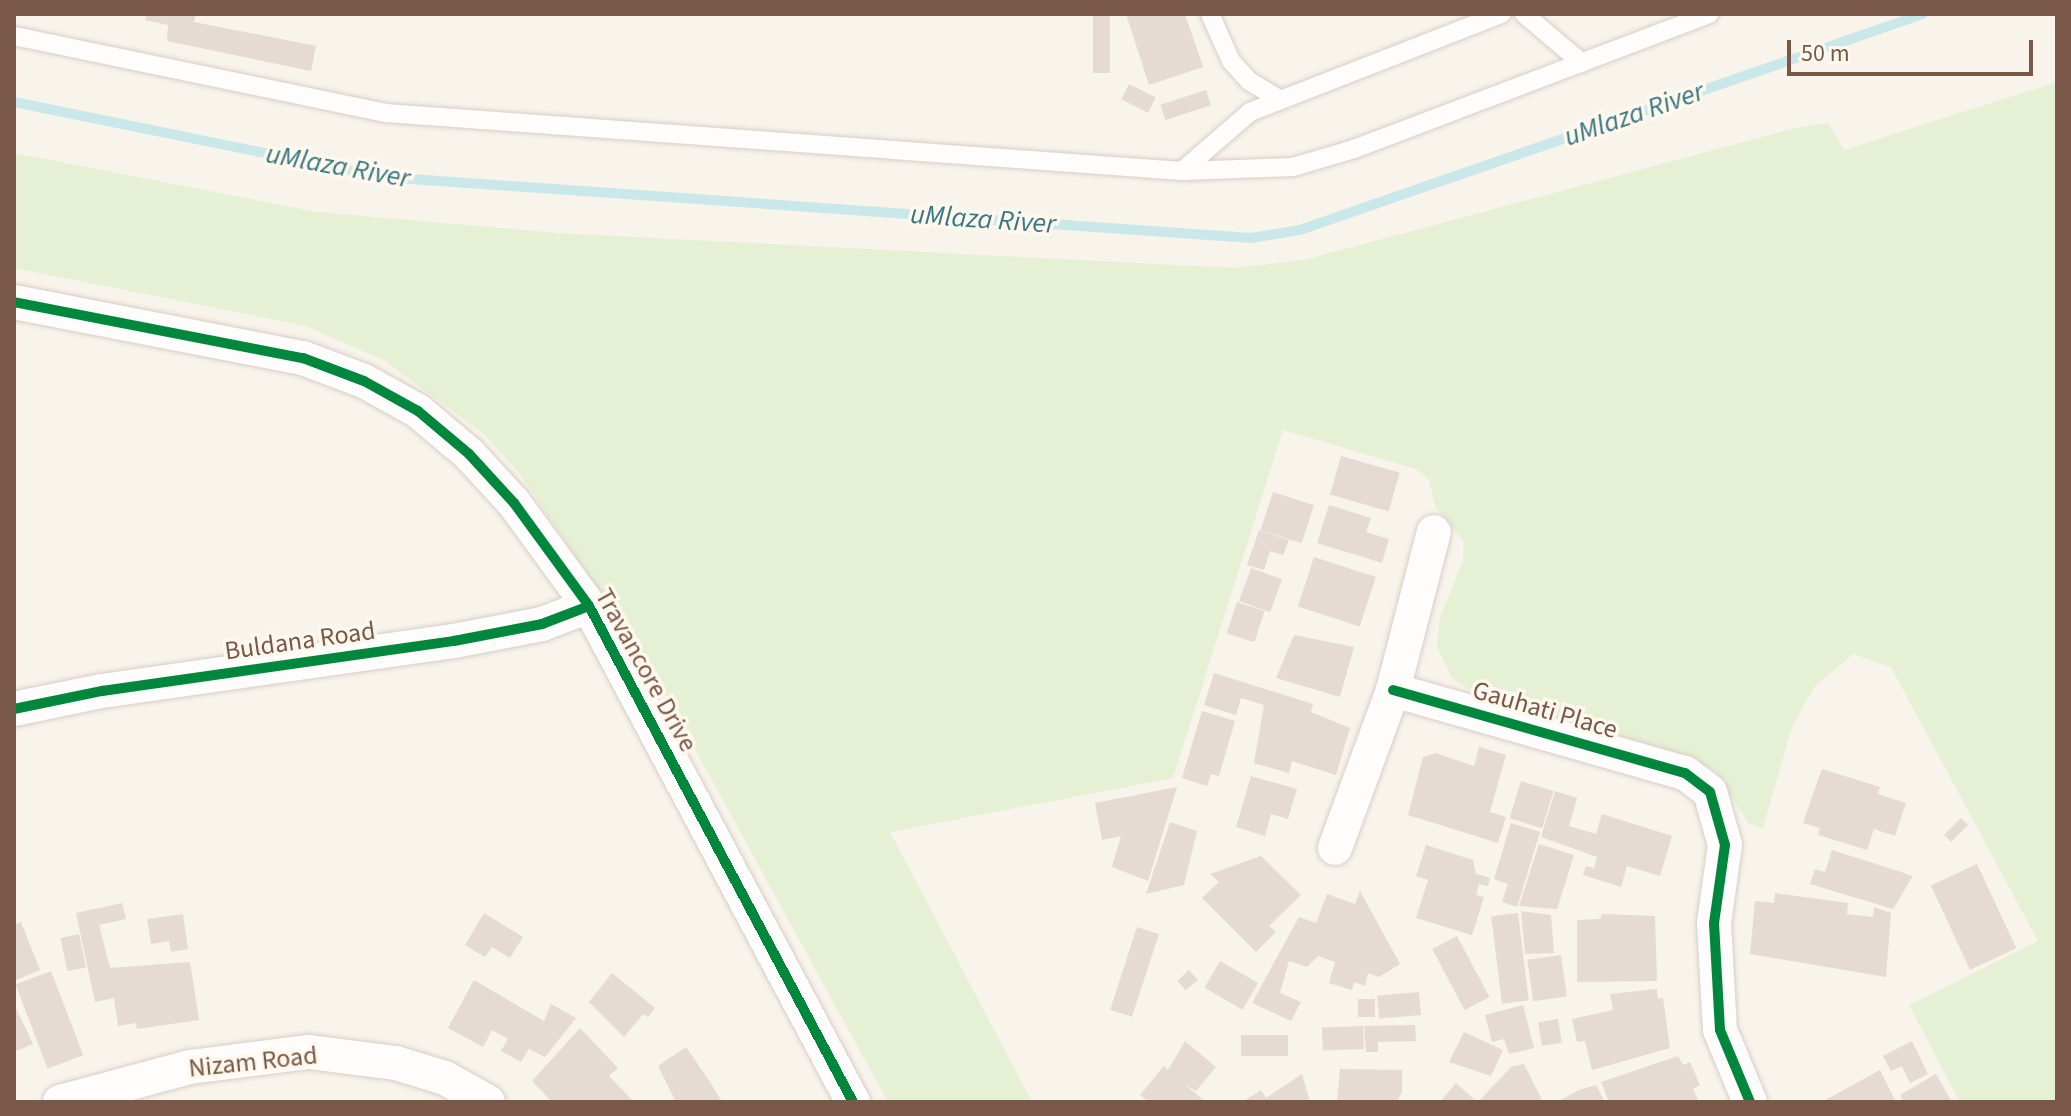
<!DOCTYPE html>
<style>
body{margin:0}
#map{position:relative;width:2071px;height:1116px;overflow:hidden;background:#f8f3eb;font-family:"Source Sans 3",sans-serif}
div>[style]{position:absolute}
.green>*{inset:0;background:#e5f0d4}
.stream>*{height:10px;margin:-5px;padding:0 5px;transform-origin:5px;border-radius:5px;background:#cae8ea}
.building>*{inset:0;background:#e5dbd2;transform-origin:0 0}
.roads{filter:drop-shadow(0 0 2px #d7cec8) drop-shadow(0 0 2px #d7cec8)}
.lane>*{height:18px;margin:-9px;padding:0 9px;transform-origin:9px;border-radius:9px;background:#fefdfc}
.street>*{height:34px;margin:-17px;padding:0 17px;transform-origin:17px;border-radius:17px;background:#fefdfc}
.cycleway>*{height:10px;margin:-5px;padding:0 5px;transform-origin:5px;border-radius:5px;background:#00873e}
span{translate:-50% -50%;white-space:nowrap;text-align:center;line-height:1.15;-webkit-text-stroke:7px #fff8ee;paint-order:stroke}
.street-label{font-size:26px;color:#7a5847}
.water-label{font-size:28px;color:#397781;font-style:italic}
.frame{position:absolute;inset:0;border:16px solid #7a5847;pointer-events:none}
.scale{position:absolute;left:1787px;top:40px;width:246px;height:36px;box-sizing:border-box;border:4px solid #7a5847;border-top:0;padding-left:10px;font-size:24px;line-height:28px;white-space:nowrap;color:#7a5847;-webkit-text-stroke:6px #fff8ee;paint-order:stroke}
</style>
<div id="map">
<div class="green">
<div style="clip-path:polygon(2057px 82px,2057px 1102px,1960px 1102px,1909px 1005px,2038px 941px,1891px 667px,1853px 654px,1814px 687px,1792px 727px,1763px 828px,1749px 824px,1715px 771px,1692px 757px,1472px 691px,1452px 678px,1437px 647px,1440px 617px,1463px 561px,1464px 542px,1435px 506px,1429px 480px,1416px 469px,1283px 430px,1173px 778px,890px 832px,1032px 1102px,888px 1102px,650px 667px,519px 473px,484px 434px,385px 361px,306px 326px,14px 268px,14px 153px,317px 212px,558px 233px,1235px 268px,1304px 260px,1796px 128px,1828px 123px,1844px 150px)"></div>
</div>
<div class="stream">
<div style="left:14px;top:102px;width:376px;rotate:11.5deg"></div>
<div style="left:382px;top:177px;width:871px;rotate:4.02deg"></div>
<div style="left:1251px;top:238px;width:50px;rotate:-9.3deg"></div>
<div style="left:1300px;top:230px;width:659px;rotate:-19.12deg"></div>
</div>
<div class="building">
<div style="clip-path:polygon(146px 14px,196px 14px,194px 22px,316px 46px,311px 71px,167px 41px,168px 25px,145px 20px)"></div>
<div style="left:1093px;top:14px;width:17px;height:59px"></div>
<div style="clip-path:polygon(1126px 14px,1185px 14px,1203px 67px,1149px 85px)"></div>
<div style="left:1129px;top:84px;width:30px;height:17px;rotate:27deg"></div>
<div style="left:1206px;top:90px;width:16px;height:48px;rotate:72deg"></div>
<div style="left:1341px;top:456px;width:61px;height:40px;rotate:16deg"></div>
<div style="left:1273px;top:492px;width:43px;height:40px;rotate:18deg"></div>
<div style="clip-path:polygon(1329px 505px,1371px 518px,1366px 532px,1389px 539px,1382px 563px,1317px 543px)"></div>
<div style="clip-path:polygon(1259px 530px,1289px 540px,1283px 555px,1270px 551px,1264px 570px,1247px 565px)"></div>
<div style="left:1314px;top:557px;width:65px;height:52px;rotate:18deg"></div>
<div style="left:1251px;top:568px;width:33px;height:35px;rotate:20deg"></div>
<div style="left:1237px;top:602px;width:29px;height:33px;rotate:18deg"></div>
<div style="clip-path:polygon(1294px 635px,1354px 647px,1340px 697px,1276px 678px)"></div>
<div style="clip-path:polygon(1214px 673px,1313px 704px,1311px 712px,1350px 728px,1336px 775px,1292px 761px,1289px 773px,1254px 763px,1264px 705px,1241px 698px,1236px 715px,1204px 705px)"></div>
<div style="clip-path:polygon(1202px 711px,1235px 721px,1219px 776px,1211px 774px,1207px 786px,1182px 778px)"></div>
<div style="clip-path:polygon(1479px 747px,1506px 755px,1490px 812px,1506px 817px,1498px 843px,1408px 815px,1423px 757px,1436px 753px,1474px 766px)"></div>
<div style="clip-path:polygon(1822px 769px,1880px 787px,1878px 794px,1906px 803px,1895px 836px,1874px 829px,1867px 850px,1818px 835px,1820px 828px,1803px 823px)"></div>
<div style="clip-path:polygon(1251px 776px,1297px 789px,1288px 819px,1271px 814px,1265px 836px,1236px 827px)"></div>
<div style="left:1521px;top:781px;width:34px;height:39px;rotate:17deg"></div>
<div style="clip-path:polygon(1177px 787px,1148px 881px,1112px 867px,1121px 836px,1102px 840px,1095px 803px)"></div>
<div style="clip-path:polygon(1555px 791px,1577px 798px,1569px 826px,1596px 834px,1602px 814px,1672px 836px,1660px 876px,1627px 866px,1621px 887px,1583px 875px,1586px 866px,1594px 868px,1597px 857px,1541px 837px)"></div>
<div style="left:1961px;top:818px;width:10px;height:24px;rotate:45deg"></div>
<div style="clip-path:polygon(1170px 822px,1197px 831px,1184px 885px,1146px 894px)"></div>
<div style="clip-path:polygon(1511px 823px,1540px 832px,1517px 907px,1502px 902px,1508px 884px,1494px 879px)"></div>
<div style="clip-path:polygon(1539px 844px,1574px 855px,1557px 909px,1519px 906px)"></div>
<div style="clip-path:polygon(1426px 845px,1473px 860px,1476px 874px,1490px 878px,1488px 886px,1479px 884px,1476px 895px,1484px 897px,1472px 935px,1416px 918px,1428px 880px,1416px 876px)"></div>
<div style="clip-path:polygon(1832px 850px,1895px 870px,1913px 876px,1893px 909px,1810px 884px,1815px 869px,1825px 872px)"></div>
<div style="clip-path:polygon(1261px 856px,1301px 895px,1269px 926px,1276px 932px,1256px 952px,1202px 898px,1219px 882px,1210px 874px)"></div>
<div style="left:1977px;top:864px;width:93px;height:51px;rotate:65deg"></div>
<div style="clip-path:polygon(1360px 891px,1400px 964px,1379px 977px,1368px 973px,1365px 986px,1354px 982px,1352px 990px,1329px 983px,1335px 962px,1318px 956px,1307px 967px,1289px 961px,1280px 993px,1301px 1002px,1291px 1021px,1252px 1003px,1299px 917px,1316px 923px,1327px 894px,1355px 904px)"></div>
<div style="clip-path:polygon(1775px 893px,1848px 903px,1847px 914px,1873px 917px,1874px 907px,1891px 913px,1886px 977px,1750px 954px,1755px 901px,1774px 903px)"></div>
<div style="clip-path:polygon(122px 903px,126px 919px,99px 925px,110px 968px,190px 962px,199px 1020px,137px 1029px,136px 1023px,118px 1026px,114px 998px,95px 1002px,76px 913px)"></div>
<div style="clip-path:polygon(1521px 911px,1551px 915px,1554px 953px,1525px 954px)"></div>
<div style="clip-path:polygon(484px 913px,523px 937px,510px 958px,492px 947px,485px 957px,465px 945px)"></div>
<div style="left:1518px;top:913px;width:88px;height:27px;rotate:83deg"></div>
<div style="clip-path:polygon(183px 914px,188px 949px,171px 952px,169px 941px,151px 944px,147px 919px)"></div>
<div style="clip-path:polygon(1602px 914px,1655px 916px,1657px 981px,1577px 982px,1577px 920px,1600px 919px)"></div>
<div style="clip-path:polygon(21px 922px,40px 970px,14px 981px,14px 925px)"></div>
<div style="left:1137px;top:927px;width:23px;height:87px;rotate:18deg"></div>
<div style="left:79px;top:934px;width:34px;height:19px;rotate:78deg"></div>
<div style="left:1457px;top:936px;width:69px;height:28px;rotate:62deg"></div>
<div style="left:1561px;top:955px;width:42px;height:34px;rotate:82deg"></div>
<div style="left:1220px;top:961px;width:44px;height:31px;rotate:30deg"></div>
<div style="left:1189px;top:970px;width:13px;height:16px;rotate:48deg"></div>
<div style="left:51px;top:971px;width:90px;height:38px;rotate:69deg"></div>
<div style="clip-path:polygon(612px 973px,655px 1008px,648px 1017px,643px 1014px,624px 1037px,589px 1002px)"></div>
<div style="clip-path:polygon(474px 980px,544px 1021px,551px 1004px,576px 1018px,545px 1057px,529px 1049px,521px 1062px,501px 1051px,508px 1039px,492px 1030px,483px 1047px,448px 1028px)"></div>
<div style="clip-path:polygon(1657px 989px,1658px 999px,1663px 998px,1670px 1048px,1592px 1070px,1585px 1041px,1577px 1042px,1572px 1019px,1613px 1010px,1610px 994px)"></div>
<div style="left:1419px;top:992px;width:23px;height:42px;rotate:85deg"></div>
<div style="left:1358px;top:999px;width:17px;height:18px"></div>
<div style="clip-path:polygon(14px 1004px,33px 1044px,14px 1052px)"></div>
<div style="clip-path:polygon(1523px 1005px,1534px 1048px,1509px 1054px,1504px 1039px,1492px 1042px,1485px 1015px)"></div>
<div style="left:1558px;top:1019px;width:24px;height:20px;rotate:81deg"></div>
<div style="clip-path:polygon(1415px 1025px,1416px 1041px,1378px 1042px,1378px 1052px,1366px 1052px,1364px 1026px)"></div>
<div style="left:1363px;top:1026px;width:23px;height:41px;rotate:88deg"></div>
<div style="clip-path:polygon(580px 1028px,618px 1068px,609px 1076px,634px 1102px,552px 1102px,532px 1081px)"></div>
<div style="clip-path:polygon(1464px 1032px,1503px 1050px,1491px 1076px,1449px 1062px)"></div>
<div style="left:1288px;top:1035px;width:21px;height:47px;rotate:90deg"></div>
<div style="clip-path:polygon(1185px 1041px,1216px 1067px,1196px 1091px,1184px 1084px,1206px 1102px,1149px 1102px,1140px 1095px,1164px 1066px,1168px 1070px)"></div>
<div style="clip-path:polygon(1912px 1041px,1928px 1074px,1910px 1083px,1902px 1066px,1891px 1071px,1883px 1056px)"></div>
<div style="clip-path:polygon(686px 1047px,712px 1085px,722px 1102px,676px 1102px,658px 1066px)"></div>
<div style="clip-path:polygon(1678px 1056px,1683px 1065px,1690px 1062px,1700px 1085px,1693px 1089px,1699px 1102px,1609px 1102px,1601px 1082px)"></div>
<div style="clip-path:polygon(1524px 1064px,1543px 1102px,1478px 1102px,1511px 1067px)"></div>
<div style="clip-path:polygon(1340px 1069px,1402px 1070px,1402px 1092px,1397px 1102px,1337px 1102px)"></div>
<div style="clip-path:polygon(1880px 1070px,1896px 1102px,1823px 1102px,1829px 1098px)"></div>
<div style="clip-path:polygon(1302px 1074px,1310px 1102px,1242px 1102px,1261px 1090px,1266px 1098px)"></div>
<div style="clip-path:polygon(1936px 1074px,1952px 1102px,1904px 1102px,1900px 1095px)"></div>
<div style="clip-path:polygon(1456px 1083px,1477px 1102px,1440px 1102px)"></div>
<div style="clip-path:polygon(1596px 1085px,1605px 1102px,1557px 1102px,1579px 1090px)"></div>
</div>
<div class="roads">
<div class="lane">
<div style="left:1210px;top:14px;width:51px;rotate:65.9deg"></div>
<div style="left:1231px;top:61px;width:27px;rotate:48deg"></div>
<div style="left:1249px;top:81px;width:35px;rotate:31deg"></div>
<div style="left:1524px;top:14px;width:76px;rotate:40.2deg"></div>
<div style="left:14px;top:36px;width:380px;rotate:11.7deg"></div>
<div style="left:386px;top:113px;width:798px;rotate:4.17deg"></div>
<div style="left:1182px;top:171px;width:111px;rotate:-2.1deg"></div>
<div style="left:1293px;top:167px;width:64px;rotate:-16.4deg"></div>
<div style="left:1354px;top:149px;width:380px;rotate:-20.8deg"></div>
<div style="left:1182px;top:171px;width:90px;rotate:-40.9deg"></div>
<div style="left:1250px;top:112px;width:270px;rotate:-21.3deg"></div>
</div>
<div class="street">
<div style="left:14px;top:302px;width:294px;rotate:11deg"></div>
<div style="left:303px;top:358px;width:65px;rotate:20.7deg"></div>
<div style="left:364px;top:381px;width:62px;rotate:29.1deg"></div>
<div style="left:418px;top:411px;width:67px;rotate:40.1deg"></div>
<div style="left:469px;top:454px;width:67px;rotate:47.4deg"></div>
<div style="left:514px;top:503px;width:127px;rotate:53.9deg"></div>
<div style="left:589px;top:606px;width:562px;rotate:61.98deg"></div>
<div style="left:1393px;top:690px;width:304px;rotate:15.9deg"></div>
<div style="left:1685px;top:773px;width:31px;rotate:37deg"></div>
<div style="left:1710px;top:792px;width:55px;rotate:74.2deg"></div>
<div style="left:1725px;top:845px;width:79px;rotate:98deg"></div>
<div style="left:1714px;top:923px;width:107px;rotate:86.8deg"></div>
<div style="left:1720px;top:1030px;width:78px;rotate:67.4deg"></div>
<div style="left:14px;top:709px;width:90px;rotate:-11.6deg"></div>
<div style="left:102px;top:691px;width:356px;rotate:-8.1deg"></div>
<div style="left:454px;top:641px;width:90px;rotate:-10.9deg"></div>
<div style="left:542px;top:624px;width:50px;rotate:-21deg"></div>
<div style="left:1335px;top:848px;width:168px;rotate:-69.8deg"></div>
<div style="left:1393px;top:690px;width:163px;rotate:-75.5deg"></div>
<div style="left:60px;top:1102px;width:135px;rotate:-15.1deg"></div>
<div style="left:190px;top:1067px;width:120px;rotate:-7.2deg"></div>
<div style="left:309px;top:1052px;width:88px;rotate:7.2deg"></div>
<div style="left:396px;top:1063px;width:51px;rotate:17deg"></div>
<div style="left:445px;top:1078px;width:49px;rotate:29.2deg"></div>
</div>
</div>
<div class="cycleway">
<div style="left:14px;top:302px;width:294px;rotate:11deg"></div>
<div style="left:303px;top:358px;width:65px;rotate:20.7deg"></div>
<div style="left:364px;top:381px;width:62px;rotate:29.1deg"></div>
<div style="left:418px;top:411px;width:67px;rotate:40.1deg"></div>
<div style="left:469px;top:454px;width:67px;rotate:47.4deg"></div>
<div style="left:514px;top:503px;width:127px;rotate:53.9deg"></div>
<div style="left:589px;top:606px;width:562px;rotate:61.98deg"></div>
<div style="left:1393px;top:690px;width:304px;rotate:15.9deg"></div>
<div style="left:1685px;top:773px;width:31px;rotate:37deg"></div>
<div style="left:1710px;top:792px;width:55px;rotate:74.2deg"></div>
<div style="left:1725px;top:845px;width:79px;rotate:98deg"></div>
<div style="left:1714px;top:923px;width:107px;rotate:86.8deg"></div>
<div style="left:1720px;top:1030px;width:78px;rotate:67.4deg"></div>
<div style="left:14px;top:709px;width:90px;rotate:-11.6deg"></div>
<div style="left:102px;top:691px;width:356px;rotate:-8.1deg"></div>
<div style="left:454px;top:641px;width:90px;rotate:-10.9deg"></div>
<div style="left:542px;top:624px;width:50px;rotate:-21deg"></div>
</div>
<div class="street-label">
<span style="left:300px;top:641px;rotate:-8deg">Buldana Road</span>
<span style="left:646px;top:670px;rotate:61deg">Travancore Drive</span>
<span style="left:1545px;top:710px;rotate:16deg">Gauhati Place</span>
<span style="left:253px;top:1062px;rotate:-6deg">Nizam Road</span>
</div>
<div class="water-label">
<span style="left:1634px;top:114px;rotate:-19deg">uMlaza River</span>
<span style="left:338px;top:166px;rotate:10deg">uMlaza River</span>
<span style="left:983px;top:219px;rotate:4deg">uMlaza River</span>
</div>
<div class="frame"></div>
<div class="scale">50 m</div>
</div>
